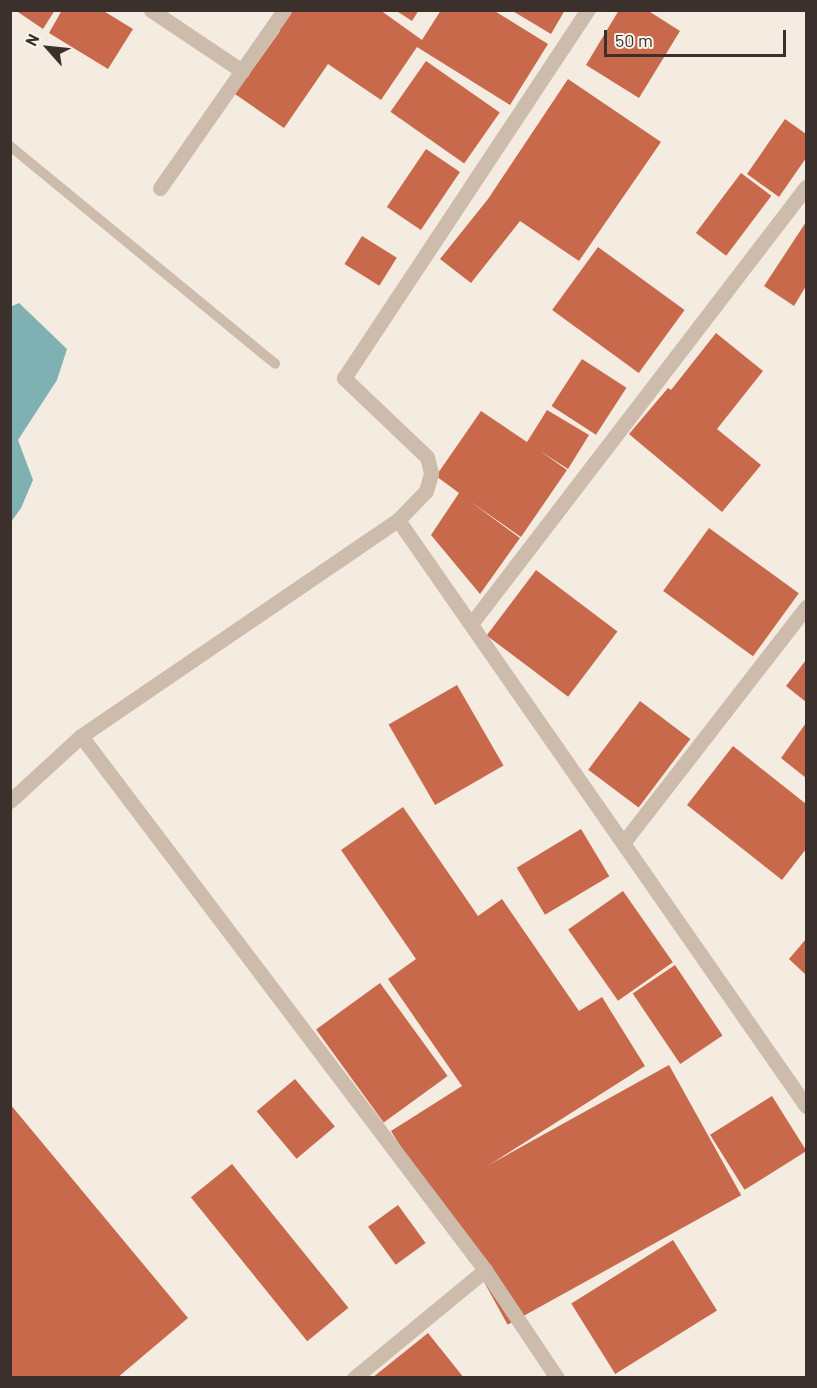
<!DOCTYPE html>
<style>
body{margin:0}
#map{position:relative;width:817px;height:1388px;overflow:hidden;background:#f4ebe1;font-family:Barlow,sans-serif}
div>[style]{position:absolute}
.water>*{inset:0;background:#7fb0b2}
.building>*{inset:0;background:#c8694b;transform-origin:0 0}
.service>*{height:10px;margin:-5px;padding:0 5px;transform-origin:5px;border-radius:5px;background:#cdbbac}
.minor>*{height:15px;margin:-7.5px;padding:0 7.5px;transform-origin:7.5px;border-radius:7.5px;background:#cdbbac}
span{translate:-50% -50%;white-space:nowrap;text-align:center;line-height:1.15;-webkit-text-stroke:4.5px #fbf5ee;paint-order:stroke}
.frame{position:absolute;inset:0;border:12px solid #3b302b;pointer-events:none}
.north{position:absolute;left:18px;top:18px;width:60px;height:60px;-webkit-text-stroke:4px #fbf5ee;paint-order:stroke;rotate:297deg;font-size:16px;font-weight:700;line-height:24px;text-align:center;color:#3b302b}
.north::after{content:'';display:block;margin:auto;width:21px;height:27px;background:#3b302b;clip-path:polygon(50% 0,100% 100%,50% 72%,0 100%)}
.scale{position:absolute;left:604px;top:30px;width:182px;height:27px;box-sizing:border-box;border:3px solid #3b302b;border-top:0;padding-left:8px;font-size:18px;line-height:21px;white-space:nowrap;color:#3b302b;-webkit-text-stroke:4px #fbf5ee;paint-order:stroke}
</style>
<div id="map">
<div class="water">
<div style="clip-path:polygon(19px 303px,67px 349px,57px 380px,18px 440px,33px 480px,21px 508px,11px 522px,10px 307px)"></div>
</div>
<div class="building">
<div style="clip-path:polygon(15px 10px,55px 10px,43px 29px)"></div>
<div style="clip-path:polygon(62px 10px,102px 10px,133px 29px,108px 69px,49px 33px)"></div>
<div style="clip-path:polygon(290px 10px,380px 10px,422px 40px,441px 10px,493px 10px,548px 44px,510px 105px,417px 47px,381px 100px,328px 64px,284px 128px,235px 94px,280px 31px,277px 29px)"></div>
<div style="clip-path:polygon(395px 10px,419px 10px,412px 21px)"></div>
<div style="clip-path:polygon(511px 10px,565px 10px,551px 34px)"></div>
<div style="clip-path:polygon(619px 10px,647px 10px,680px 31px,639px 98px,586px 65px)"></div>
<div style="left:426px;top:61px;width:90px;height:62px;rotate:35deg"></div>
<div style="clip-path:polygon(568px 79px,661px 142px,579px 261px,520px 221px,471px 283px,440px 259px,488px 199px)"></div>
<div style="clip-path:polygon(785px 119px,806px 134px,806px 158px,779px 197px,747px 174px)"></div>
<div style="left:426px;top:149px;width:41px;height:70px;rotate:34deg"></div>
<div style="left:741px;top:173px;width:38px;height:75px;rotate:37deg"></div>
<div style="clip-path:polygon(806px 222px,806px 286px,794px 306px,764px 286px)"></div>
<div style="left:362px;top:236px;width:41px;height:33px;rotate:32deg"></div>
<div style="left:598px;top:247px;width:107px;height:78px;rotate:36deg"></div>
<div style="clip-path:polygon(716px 333px,763px 371px,717px 429px,761px 465px,722px 512px,629px 434px,668px 388px,671px 390px)"></div>
<div style="left:582px;top:359px;width:53px;height:56px;rotate:33deg"></div>
<div style="clip-path:polygon(547px 410px,589px 435px,568px 469px,540px 451px,567px 470px,521px 537px,468px 500px,520px 538px,480px 594px,431px 535px,459px 493px,436px 476px,481px 411px,527px 442px)"></div>
<div style="left:709px;top:528px;width:111px;height:78px;rotate:36deg"></div>
<div style="left:536px;top:570px;width:102px;height:82px;rotate:37deg"></div>
<div style="clip-path:polygon(806px 660px,806px 702px,786px 686px)"></div>
<div style="left:457px;top:685px;width:93px;height:79px;rotate:60deg"></div>
<div style="left:640px;top:701px;width:63px;height:86px;rotate:37deg"></div>
<div style="clip-path:polygon(806px 723px,806px 778px,781px 758px)"></div>
<div style="clip-path:polygon(733px 746px,806px 804px,806px 849px,782px 880px,687px 805px)"></div>
<div style="clip-path:polygon(403px 807px,478px 916px,502px 899px,579px 1011px,602px 997px,645px 1066px,434px 1200px,391px 1131px,462px 1086px,388px 979px,416px 959px,341px 850px)"></div>
<div style="left:581px;top:829px;width:55px;height:75px;rotate:59deg"></div>
<div style="left:623px;top:891px;width:87px;height:67px;rotate:55deg"></div>
<div style="clip-path:polygon(806px 939px,806px 975px,789px 959px)"></div>
<div style="left:675px;top:965px;width:85px;height:51px;rotate:56deg"></div>
<div style="left:380px;top:983px;width:115px;height:79px;rotate:54deg"></div>
<div style="left:669px;top:1065px;width:149px;height:267px;rotate:61deg"></div>
<div style="left:295px;top:1079px;width:62px;height:50px;rotate:50deg"></div>
<div style="left:772px;top:1096px;width:65px;height:73px;rotate:58deg"></div>
<div style="clip-path:polygon(10px 1104px,188px 1318px,117px 1378px,10px 1378px)"></div>
<div style="left:232px;top:1164px;width:185px;height:53px;rotate:51deg"></div>
<div style="left:398px;top:1205px;width:47px;height:37px;rotate:54deg"></div>
<div style="left:673px;top:1240px;width:83px;height:120px;rotate:58deg"></div>
<div style="clip-path:polygon(428px 1333px,464px 1378px,372px 1378px)"></div>
</div>
<div class="service">
<div style="left:10px;top:146px;width:343px;rotate:39.4deg"></div>
</div>
<div class="minor">
<div style="left:151px;top:10px;width:110px;rotate:33.8deg"></div>
<div style="left:160px;top:188px;width:217px;rotate:-55.1deg"></div>
<div style="left:398px;top:520px;width:714px;rotate:55.15deg"></div>
<div style="left:471px;top:624px;width:551px;rotate:-52.53deg"></div>
<div style="left:81px;top:736px;width:670px;rotate:52.89deg"></div>
<div style="left:485px;top:1270px;width:130px;rotate:56.3deg"></div>
<div style="left:10px;top:801px;width:96px;rotate:-42.5deg"></div>
<div style="left:81px;top:736px;width:384px;rotate:-34.3deg"></div>
<div style="left:398px;top:520px;width:40px;rotate:-46deg"></div>
<div style="left:426px;top:491px;width:19px;rotate:-74deg"></div>
<div style="left:431px;top:473px;width:16px;rotate:-104deg"></div>
<div style="left:427px;top:457px;width:115px;rotate:-136.4deg"></div>
<div style="left:344px;top:378px;width:442px;rotate:-56.5deg"></div>
<div style="left:623px;top:843px;width:299px;rotate:-52.2deg"></div>
<div style="left:354px;top:1378px;width:170px;rotate:-39.5deg"></div>
</div>
<div class="frame"></div>
<div class="north">N</div>
<div class="scale">50 m</div>
</div>
